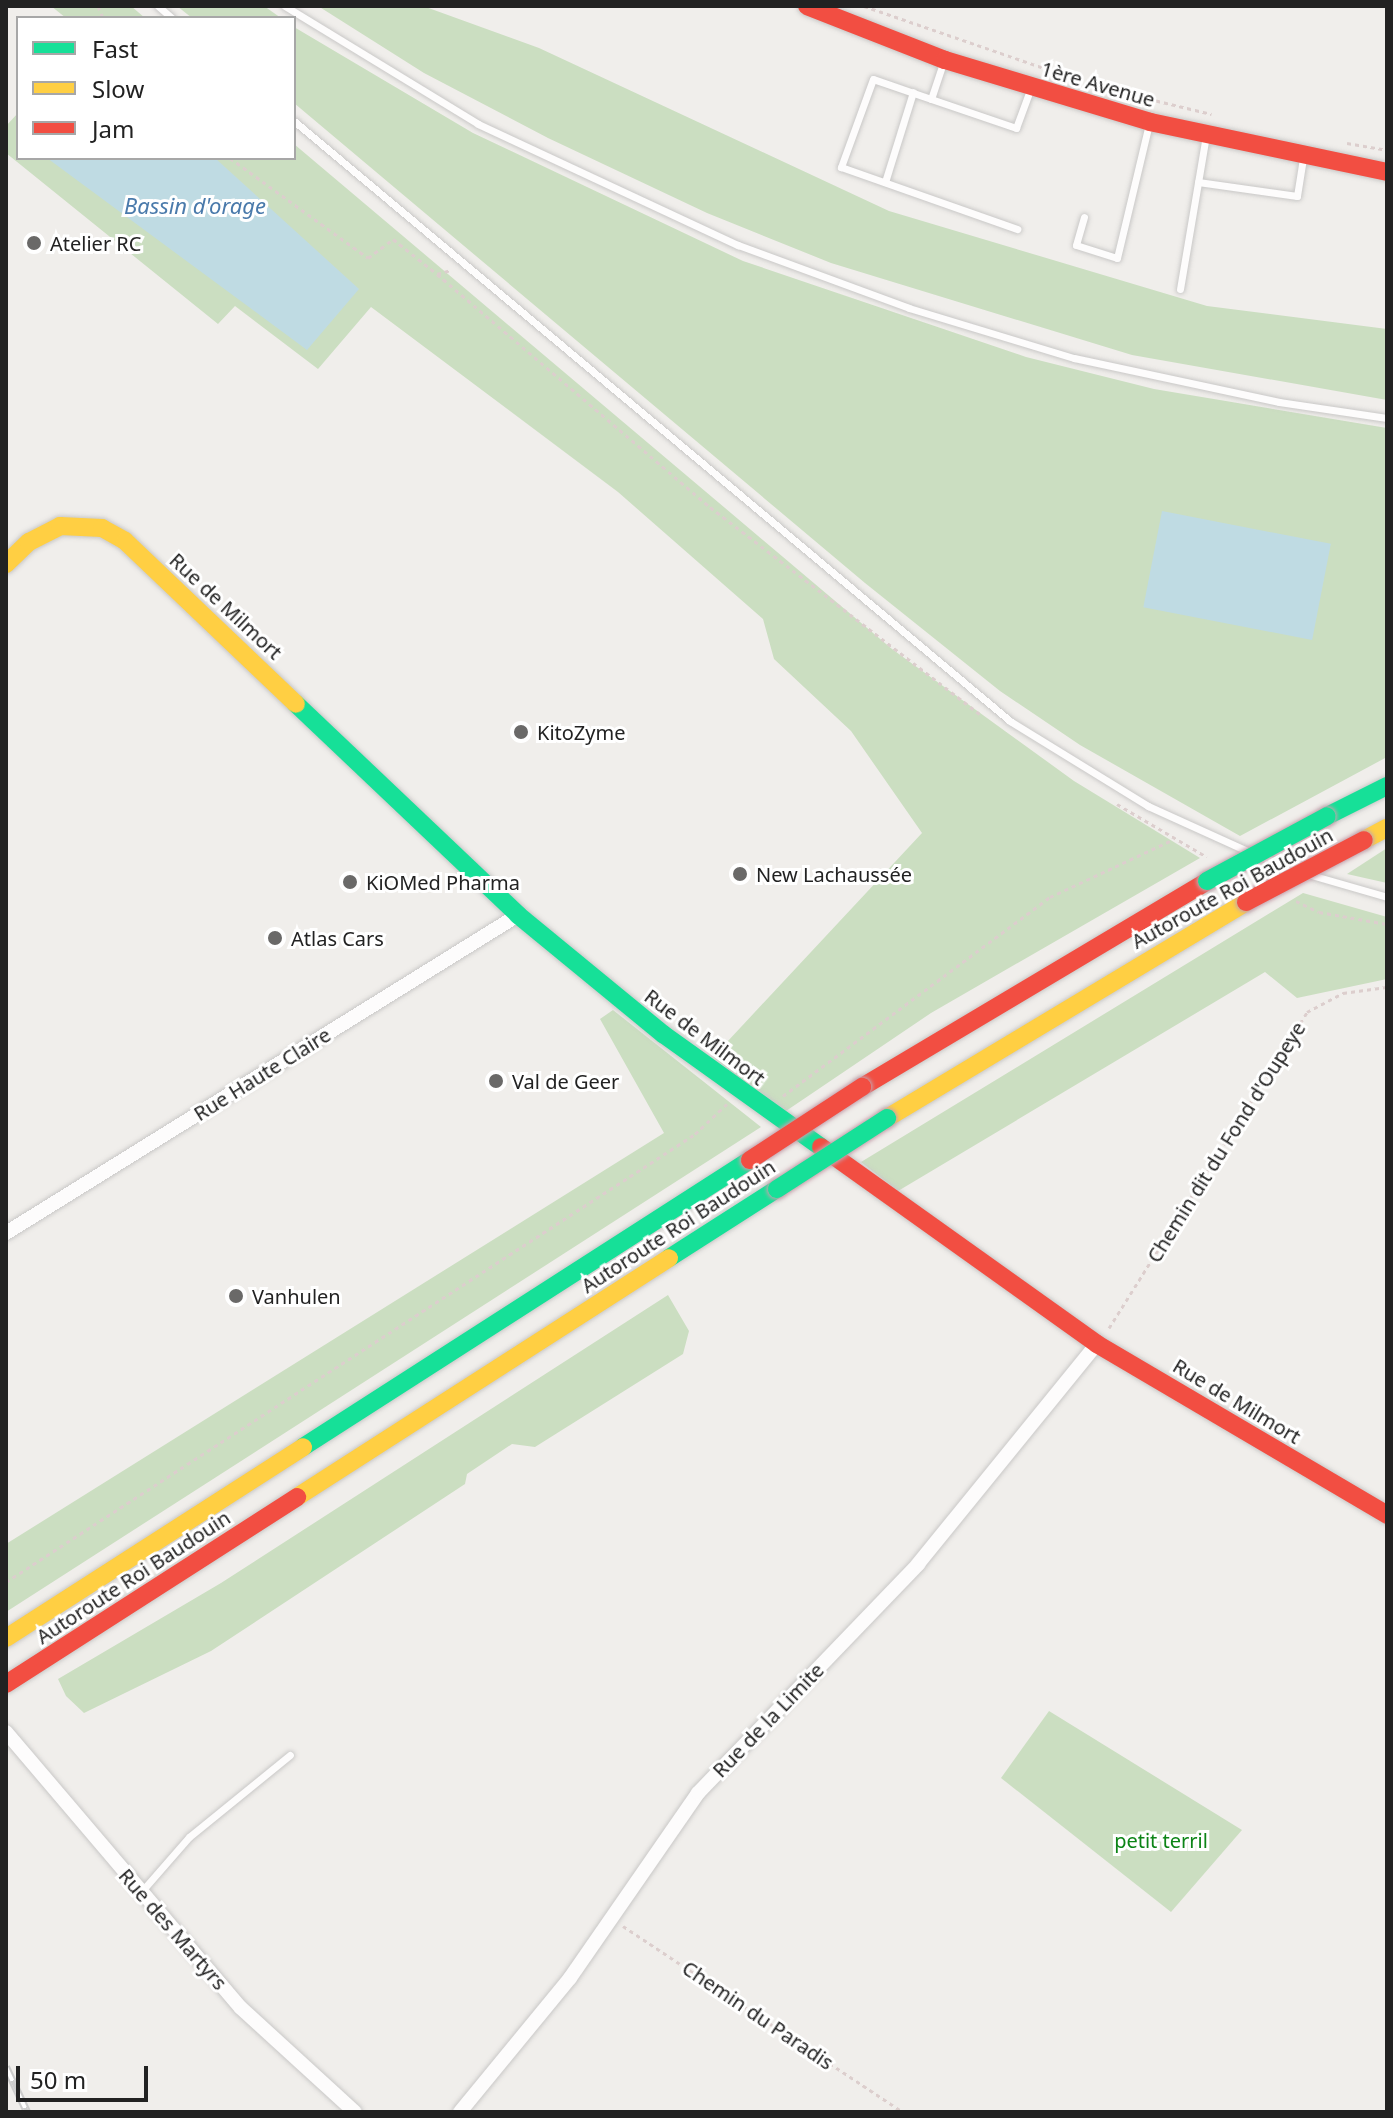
<!DOCTYPE html>
<meta charset="utf-8">
<style>
body{margin:0}
#map{position:relative;width:1393px;height:2118px;overflow:hidden;background:#f0eeeb;font-family:"Noto Sans",sans-serif}
div>[style]{position:absolute}
.forest>*{inset:0;background:#cbdec1}
.water>*{inset:0;background:#bfdbe3;transform-origin:0 0}
.path>*{height:3px;margin-top:-1.5px;transform-origin:0;background:repeating-linear-gradient(90deg,#dccecd 0 4px,transparent 0 8px)}
.roads{filter:drop-shadow(0 0 2px #c9c8c7) drop-shadow(0 0 2px #c9c8c7)}
.lane>*{height:7px;margin:-3.5px;padding:0 3.5px;transform-origin:3.5px;border-radius:3.5px;background:#fdfcfc}
.street>*{height:14px;margin:-7px;padding:0 7px;transform-origin:7px;border-radius:7px;background:#fdfcfc}
.fast>*{height:18px;margin:-9px;padding:0 9px;transform-origin:9px;border-radius:9px;background:#16e098}
.slow>*{height:18px;margin:-9px;padding:0 9px;transform-origin:9px;border-radius:9px;background:#ffcf43}
.jam>*{height:18px;margin:-9px;padding:0 9px;transform-origin:9px;border-radius:9px;background:#f24e42}
.rail>*{height:8px;margin-top:-4px;transform-origin:0;background:repeating-linear-gradient(90deg,#fff 0 15px,#ccc 0 30px);box-sizing:border-box;border-block:2px solid #ccc}
.bridges{filter:drop-shadow(0 0 2px #c5a2ac) drop-shadow(0 0 2px #c5a2ac)}
.fast-bridge>*{height:18px;margin:-9px;padding:0 9px;transform-origin:9px;border-radius:9px;background:#16e098}
.jam-bridge>*{height:18px;margin:-9px;padding:0 9px;transform-origin:9px;border-radius:9px;background:#f24e42}
.dots>*{width:22px;height:22px;translate:-50% -50%;box-sizing:border-box;border:4px solid #fff;border-radius:50%}
span{translate:-50% -50%;white-space:nowrap;text-align:center;line-height:1.15;-webkit-text-stroke:6px #fff;paint-order:stroke}
.street-label{font-size:20px;color:#222}
.poi-label{font-size:20px;color:#222}
.left{translate:0 -50%;text-align:left}
.park-label{font-size:20px;color:#0c8416}
.water-label{font-size:22px;color:#4a7aab;font-style:italic}
.frame{position:absolute;inset:0;border:8px solid #222;pointer-events:none}
.legend{position:absolute;left:16px;top:16px;width:280px;height:144px;box-sizing:border-box;background:#fff;border:2px solid #a7a7a7;margin:0;padding:10px 14px;list-style:none;font-size:24px;color:#222}
.legend li{display:flex;align-items:center;gap:16px;height:40px}
.legend b{width:40px;border:2px solid #a7a7a7}
.scale{position:absolute;left:16px;top:2066px;width:132px;height:36px;box-sizing:border-box;border:4px solid #222;border-top:0;padding-left:10px;font-size:24px;line-height:28px;white-space:nowrap;color:#222;-webkit-text-stroke:6px #fff;paint-order:stroke}
</style>
<div id="map">
<div class="forest">
<div style="clip-path:polygon(51px 6px,131px 6px,145px 18px,66px 18px)"></div>
<div style="clip-path:polygon(177px 6px,264px 6px,281px 18px,192px 18px)"></div>
<div style="clip-path:polygon(318px 6px,423px 6px,539px 48px,889px 211px,1207px 306px,1387px 329px,1387px 400px,1132px 355px,831px 263px,707px 213px,548px 138px,424px 73px)"></div>
<div style="clip-path:polygon(294px 27px,473px 133px,743px 261px,1026px 357px,1154px 389px,1387px 428px,1387px 757px,1240px 836px,1080px 745px,1000px 691px,865px 583px,294px 103px)"></div>
<div style="clip-path:polygon(18px 113px,18px 158px,294px 158px,294px 144px,892px 649px,1074px 781px,1200px 858px,931px 1013px,783px 1113px,713px 1057px,922px 833px,851px 731px,774px 659px,763px 619px,618px 492px,371px 307px,318px 369px,235px 306px,218px 324px,6px 153px,6px 126px)"></div>
<div style="clip-path:polygon(1387px 848px,1387px 883px,1347px 874px)"></div>
<div style="clip-path:polygon(1303px 893px,1387px 917px,1387px 979px,1297px 998px,1265px 972px,898px 1191px,861px 1162px)"></div>
<div style="clip-path:polygon(613px 1010px,761px 1127px,6px 1612px,6px 1544px,664px 1133px,600px 1019px)"></div>
<div style="clip-path:polygon(668px 1295px,689px 1331px,683px 1354px,535px 1447px,512px 1444px,467px 1474px,465px 1484px,211px 1651px,84px 1713px,66px 1696px,58px 1679px,221px 1583px)"></div>
<div style="clip-path:polygon(1049px 1711px,1242px 1830px,1171px 1912px,1001px 1778px)"></div>
</div>
<div class="water">
<div style="clip-path:polygon(47px 158px,215px 158px,359px 289px,307px 350px)"></div>
<div style="left:1162px;top:511px;width:172px;height:98px;rotate:11deg"></div>
</div>
<div class="path">
<div style="left:98px;top:6px;width:13px;rotate:67deg"></div>
<div style="left:864px;top:6px;width:200px;rotate:19deg"></div>
<div style="left:1125px;top:93px;width:89px;rotate:13.7deg"></div>
<div style="left:1347px;top:143px;width:41px;rotate:9.9deg"></div>
<div style="left:230px;top:158px;width:170px;rotate:35.9deg"></div>
<div style="left:368px;top:258px;width:31px;rotate:-37deg"></div>
<div style="left:393px;top:239px;width:56px;rotate:38.5deg"></div>
<div style="left:437px;top:274px;width:15px;rotate:-16deg"></div>
<div style="left:437px;top:274px;width:359px;rotate:40.5deg"></div>
<div style="left:710px;top:507px;width:340px;rotate:37.5deg"></div>
<div style="left:1117px;top:804px;width:104px;rotate:30.5deg"></div>
<div style="left:1296px;top:901px;width:25px;rotate:26deg"></div>
<div style="left:1319px;top:912px;width:69px;rotate:10deg"></div>
<div style="left:783px;top:1096px;width:333px;rotate:-36.7deg"></div>
<div style="left:1050px;top:897px;width:135px;rotate:-25deg"></div>
<div style="left:1109px;top:1328px;width:373px;rotate:-57.9deg"></div>
<div style="left:1307px;top:1012px;width:41px;rotate:-27.8deg"></div>
<div style="left:1343px;top:993px;width:44px;rotate:-7.8deg"></div>
<div style="left:6px;top:1582px;width:822px;rotate:-33.03deg"></div>
<div style="left:695px;top:1134px;width:47px;rotate:-43.3deg"></div>
<div style="left:623px;top:1926px;width:336px;rotate:33.6deg"></div>
</div>
<div class="roads">
<div class="lane">
<div style="left:158px;top:6px;width:18px;rotate:41deg"></div>
<div style="left:285px;top:6px;width:226px;rotate:31.4deg"></div>
<div style="left:478px;top:124px;width:287px;rotate:25deg"></div>
<div style="left:738px;top:245px;width:182px;rotate:20.2deg"></div>
<div style="left:909px;top:308px;width:172px;rotate:16.9deg"></div>
<div style="left:1074px;top:358px;width:210px;rotate:12.1deg"></div>
<div style="left:1279px;top:402px;width:109px;rotate:8.4deg"></div>
<div style="left:944px;top:60px;width:41px;rotate:108.4deg"></div>
<div style="left:931px;top:99px;width:90px;rotate:18.8deg"></div>
<div style="left:1016px;top:128px;width:40px;rotate:-69.8deg"></div>
<div style="left:931px;top:99px;width:61px;rotate:-161deg"></div>
<div style="left:873px;top:79px;width:94px;rotate:110deg"></div>
<div style="left:841px;top:167px;width:187px;rotate:19.4deg"></div>
<div style="left:294px;top:121px;width:934px;rotate:39.96deg"></div>
<div style="left:1010px;top:721px;width:162px;rotate:31.6deg"></div>
<div style="left:1148px;top:806px;width:109px;rotate:24.4deg"></div>
<div style="left:885px;top:182px;width:94px;rotate:-72.7deg"></div>
<div style="left:1198px;top:182px;width:100px;rotate:8deg"></div>
<div style="left:1297px;top:196px;width:39px;rotate:-81deg"></div>
<div style="left:1084px;top:217px;width:29px;rotate:106deg"></div>
<div style="left:1076px;top:245px;width:43px;rotate:17.6deg"></div>
<div style="left:1117px;top:258px;width:138px;rotate:-76.6deg"></div>
<div style="left:1180px;top:289px;width:155px;rotate:-80.4deg"></div>
<div style="left:1263px;top:857px;width:31px;rotate:22deg"></div>
<div style="left:1311px;top:875px;width:79px;rotate:16.1deg"></div>
<div style="left:141px;top:1892px;width:73px;rotate:-48.9deg"></div>
<div style="left:189px;top:1837px;width:130px;rotate:-39.1deg"></div>
</div>
<div class="street">
<div style="left:6px;top:1233px;width:603px;rotate:-31.84deg"></div>
<div style="left:6px;top:1732px;width:362px;rotate:49.6deg"></div>
<div style="left:241px;top:2008px;width:154px;rotate:42.4deg"></div>
<div style="left:460px;top:2112px;width:173px;rotate:-50.6deg"></div>
<div style="left:570px;top:1978px;width:225px;rotate:-55.3deg"></div>
<div style="left:698px;top:1793px;width:318px;rotate:-46.1deg"></div>
<div style="left:918px;top:1564px;width:284px;rotate:-50.9deg"></div>
</div>
<div class="fast">
<div style="left:296px;top:704px;width:306px;rotate:43.5deg"></div>
<div style="left:518px;top:915px;width:188px;rotate:39.4deg"></div>
<div style="left:663px;top:1034px;width:194px;rotate:35.6deg"></div>
<div style="left:1327px;top:816px;width:67px;rotate:-26.6deg"></div>
<div style="left:669px;top:1258px;width:128px;rotate:-32.6deg"></div>
<div style="left:303px;top:1447px;width:531px;rotate:-32.7deg"></div>
</div>
<div class="slow">
<div style="left:6px;top:564px;width:32px;rotate:-44deg"></div>
<div style="left:29px;top:542px;width:35px;rotate:-27deg"></div>
<div style="left:60px;top:526px;width:42px;rotate:2.7deg"></div>
<div style="left:102px;top:528px;width:26px;rotate:29deg"></div>
<div style="left:125px;top:541px;width:236px;rotate:43.6deg"></div>
<div style="left:1364px;top:840px;width:26px;rotate:-28deg"></div>
<div style="left:887px;top:1118px;width:419px;rotate:-31deg"></div>
<div style="left:297px;top:1497px;width:442px;rotate:-32.7deg"></div>
<div style="left:6px;top:1638px;width:353px;rotate:-32.7deg"></div>
</div>
<div class="jam">
<div style="left:807px;top:6px;width:148px;rotate:21.4deg"></div>
<div style="left:945px;top:60px;width:214px;rotate:16.8deg"></div>
<div style="left:1150px;top:122px;width:242px;rotate:11.9deg"></div>
<div style="left:862px;top:1087px;width:402px;rotate:-30.8deg"></div>
<div style="left:821px;top:1147px;width:339px;rotate:35.5deg"></div>
<div style="left:1097px;top:1344px;width:337px;rotate:30.5deg"></div>
<div style="left:6px;top:1684px;width:346px;rotate:-32.7deg"></div>
</div>
</div>
<div class="rail">
<div style="left:6px;top:2067px;width:50px;rotate:65deg"></div>
</div>
<div class="bridges">
<div class="fast-bridge">
<div style="left:1207px;top:881px;width:136px;rotate:-28.4deg"></div>
<div style="left:777px;top:1189px;width:131px;rotate:-32.8deg"></div>
</div>
<div class="jam-bridge">
<div style="left:1246px;top:902px;width:133px;rotate:-27.7deg"></div>
<div style="left:750px;top:1160px;width:134px;rotate:-33.1deg"></div>
</div>
</div>
<div class="dots">
<div style="left:34px;top:243px;background:#6a6968"></div>
<div style="left:521px;top:732px;background:#6a6968"></div>
<div style="left:740px;top:874px;background:#6a6968"></div>
<div style="left:350px;top:882px;background:#6a6968"></div>
<div style="left:275px;top:938px;background:#6a6968"></div>
<div style="left:496px;top:1081px;background:#6a6968"></div>
<div style="left:236px;top:1296px;background:#6a6968"></div>
</div>
<div class="street-label">
<span style="left:1098px;top:84px;rotate:16deg">1ère Avenue</span>
<span style="left:226px;top:606px;rotate:43deg">Rue de Milmort</span>
<span style="left:1232px;top:888px;rotate:-29deg">Autoroute Roi Baudouin</span>
<span style="left:705px;top:1037px;rotate:37deg">Rue de Milmort</span>
<span style="left:262px;top:1074px;rotate:-32deg">Rue Haute Claire</span>
<span style="left:1226px;top:1142px;rotate:-58deg">Chemin dit du Fond d'Oupeye</span>
<span style="left:678px;top:1226px;rotate:-33deg">Autoroute Roi Baudouin</span>
<span style="left:1237px;top:1401px;rotate:31deg">Rue de Milmort</span>
<span style="left:133px;top:1577px;rotate:-33deg">Autoroute Roi Baudouin</span>
<span style="left:768px;top:1720px;rotate:-46deg">Rue de la Limite</span>
<span style="left:173px;top:1929px;rotate:49deg">Rue des Martyrs</span>
<span style="left:758px;top:2015px;rotate:34deg">Chemin du Paradis</span>
</div>
<div class="poi-label">
<span class="left" style="left:50px;top:243px">Atelier RC</span>
<span class="left" style="left:537px;top:732px">KitoZyme</span>
<span class="left" style="left:756px;top:874px">New Lachaussée</span>
<span class="left" style="left:366px;top:882px">KiOMed Pharma</span>
<span class="left" style="left:291px;top:938px">Atlas Cars</span>
<span class="left" style="left:512px;top:1081px">Val de Geer</span>
<span class="left" style="left:252px;top:1296px">Vanhulen</span>
</div>
<div class="park-label">
<span style="left:1161px;top:1840px">petit terril</span>
</div>
<div class="water-label">
<span style="left:195px;top:206px">Bassin d'orage</span>
</div>
<div class="frame"></div>
<ul class="legend">
<li><b style="height:10px;background:#16e098"></b>Fast</li>
<li><b style="height:10px;background:#ffcf43"></b>Slow</li>
<li><b style="height:10px;background:#f24e42"></b>Jam</li>
</ul>
<div class="scale">50 m</div>
</div>
